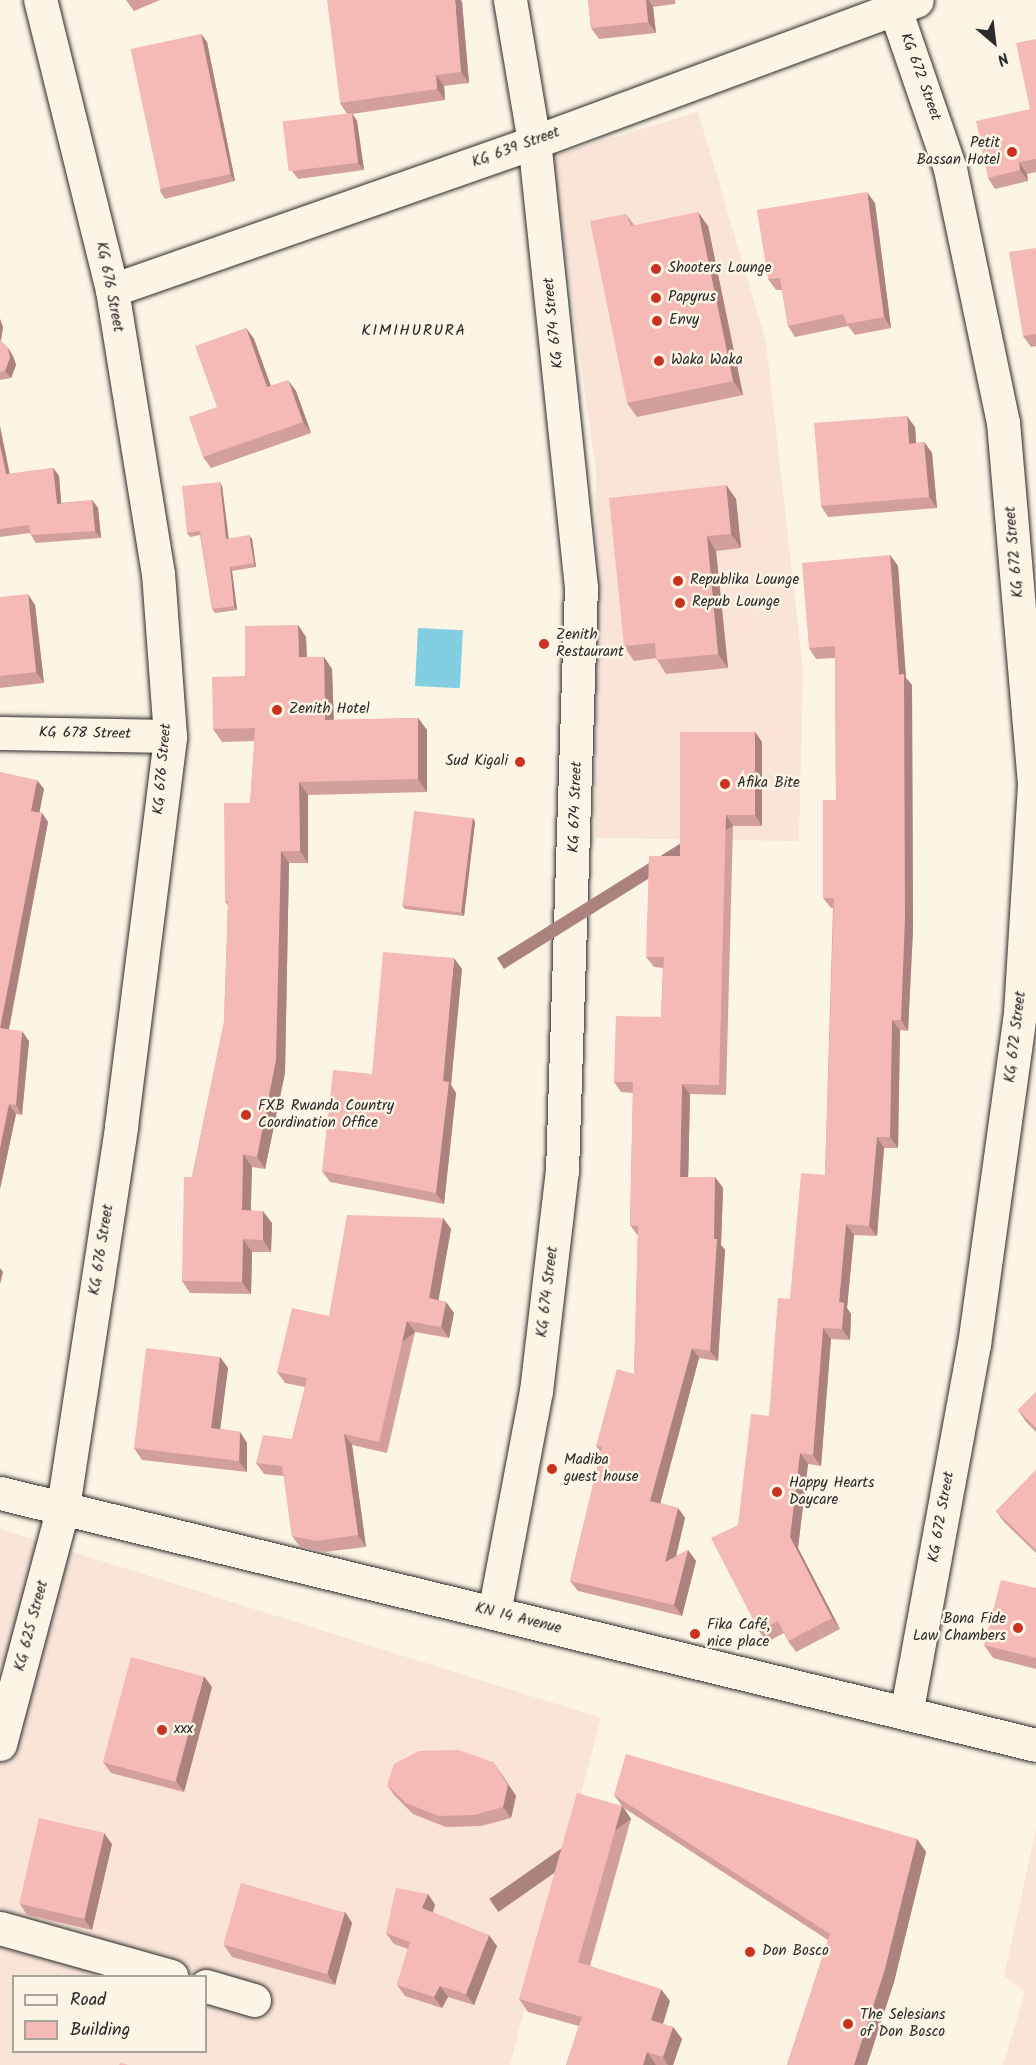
<!DOCTYPE html>
<meta charset="utf-8">
<style>
body{margin:0}
#map{position:relative;width:1036px;height:2065px;overflow:hidden;background:#fcf5e5;font-family:Kalam,sans-serif}
div>[style]{position:absolute}
.built>*{inset:0;background:#fae3d7}
.water>*{inset:0;background:#82cfe1;transform-origin:0 0}
.roads{filter:drop-shadow(0 0 2px #2b2b2b) drop-shadow(0 0 2px #2b2b2b)}
.minor>*{height:33px;margin:-16.5px;padding:0 16.5px;transform-origin:16.5px;border-radius:16.5px;background:#fcf5e5}
.secondary>*{height:33px;margin:-16.5px;padding:0 16.5px;transform-origin:16.5px;border-radius:16.5px;background:#fcf5e5}
.wall>*{inset:0;background:#d39f9d}
.shaded-wall>*{inset:0;background:#ac827f;transform-origin:0 0}
.building>*{inset:0;background:#f5b9b6;transform-origin:0 0}
.dots>*{width:16px;height:16px;translate:-50% -50%;box-sizing:border-box;border:3px solid #fcf5e5;border-radius:50%}
span{translate:-50% -50%;white-space:nowrap;text-align:center;line-height:1.15;-webkit-text-stroke:5px #fcf5e5;paint-order:stroke}
.street-label{font-size:15px;color:#2b2b2b}
.poi-label{font-size:15px;color:#2b2b2b}
.right{translate:-100% -50%;text-align:right}
.left{translate:0 -50%;text-align:left}
.neighbourhood-label{font-size:16px;color:#2b2b2b;letter-spacing:1.5px}
.legend{position:absolute;left:12px;top:1975px;width:195px;height:78px;box-sizing:border-box;background:#fcf5e5;border:2px solid #a8a49b;margin:0;padding:8px 10px;list-style:none;font-size:18px;color:#2b2b2b}
.legend li{display:flex;align-items:center;gap:12px;height:30px}
.legend b{width:30px;border:2px solid #a8a49b}
.north{position:absolute;left:964px;top:12px;width:60px;height:60px;-webkit-text-stroke:4px #fcf5e5;paint-order:stroke;rotate:152deg;font-size:16px;font-weight:700;line-height:24px;text-align:center;color:#2b2b2b}
.north::after{content:'';display:block;margin:auto;width:21px;height:27px;background:#2b2b2b;clip-path:polygon(50% 0,100% 100%,50% 72%,0 100%)}
</style>
<div id="map">
<div class="built">
<div style="clip-path:polygon(698px 112px,766px 342px,803px 670px,799px 841px,595px 838px,596px 471px,552px 156px)"></div>
<div style="clip-path:polygon(evenodd,0 1529px,601px 1718px,510px 2065px,0 2065px,0 1529px,14px 1976px,206px 1976px,206px 2052px,14px 2052px,14px 1976px)"></div>
<div style="clip-path:polygon(1036px 1829px,1036px 2065px,1003px 2065px,1025px 1992px,1004px 1976px)"></div>
</div>
<div class="water">
<div style="left:418px;top:628px;width:45px;height:58px;rotate:3deg"></div>
</div>
<div class="roads">
<div class="minor">
<div style="left:895px;top:9px;width:169px;rotate:71deg"></div>
<div style="left:950px;top:169px;width:258px;rotate:78.2deg"></div>
<div style="left:1003px;top:422px;width:363px;rotate:85.1deg"></div>
<div style="left:1034px;top:784px;width:229px;rotate:93.5deg"></div>
<div style="left:1020px;top:1013px;width:334px;rotate:97.9deg"></div>
<div style="left:974px;top:1344px;width:375px;rotate:100.4deg"></div>
<div style="left:112px;top:290px;width:447px;rotate:-19.3deg"></div>
<div style="left:534px;top:142px;width:408px;rotate:-20.3deg"></div>
<div style="left:0;top:733px;width:170px;rotate:1deg"></div>
<div style="left:494px;top:1613px;width:226px;rotate:-79.3deg"></div>
<div style="left:536px;top:1391px;width:222px;rotate:-83.3deg"></div>
<div style="left:562px;top:1171px;width:584px;rotate:-88.14deg"></div>
<div style="left:581px;top:587px;width:447px;rotate:-96deg"></div>
<div style="left:534px;top:142px;width:144px;rotate:-99.6deg"></div>
<div style="left:0;top:1744px;width:245px;rotate:-75.1deg"></div>
<div style="left:63px;top:1507px;width:385px;rotate:-81.3deg"></div>
<div style="left:121px;top:1126px;width:393px;rotate:-82.8deg"></div>
<div style="left:170px;top:736px;width:162px;rotate:-94.2deg"></div>
<div style="left:158px;top:574px;width:288px;rotate:-99.2deg"></div>
<div style="left:112px;top:290px;width:299px;rotate:-103.9deg"></div>
<div style="left:0;top:1928px;width:178px;rotate:15.7deg"></div>
<div style="left:206px;top:1986px;width:50px;rotate:16.3deg"></div>
</div>
<div class="secondary">
<div style="left:0;top:1493px;width:1066px;rotate:13.67deg"></div>
</div>
</div>
<div class="wall">
<div style="clip-path:polygon(126px 0,160px 0,134px 11px)"></div>
<div style="clip-path:polygon(588px 0,675px 0,675px 4px,653px 7px,656px 33px,599px 39px,591px 28px)"></div>
<div style="clip-path:polygon(462px 2px,469px 83px,444px 86px,445px 100px,352px 114px,357px 121px,364px 170px,298px 179px,292px 171px,347px 114px,340px 103px)"></div>
<div style="clip-path:polygon(201px 34px,207px 42px,235px 181px,165px 199px,160px 191px)"></div>
<div style="clip-path:polygon(1036px 39px,1036px 172px,1027px 174px,1028px 181px,995px 189px,988px 178px,1030px 109px)"></div>
<div style="clip-path:polygon(875px 203px,891px 328px,855px 335px,848px 326px,795px 337px,788px 326px,782px 290px,776px 290px,768px 279px)"></div>
<div style="clip-path:polygon(626px 214px,634px 225px,708px 226px,743px 395px,637px 417px,627px 403px)"></div>
<div style="clip-path:polygon(1036px 248px,1036px 346px,1031px 347px,1023px 336px)"></div>
<div style="clip-path:polygon(0 319px,3px 327px,1px 341px,8px 348px,13px 356px,16px 365px,11px 378px,0 380px)"></div>
<div style="clip-path:polygon(246px 328px,254px 339px,271px 386px,296px 391px,311px 433px,211px 468px,203px 457px,217px 407px)"></div>
<div style="clip-path:polygon(0 426px,10px 474px,53px 468px,59px 476px,61px 503px,92px 500px,98px 508px,101px 538px,36px 543px,31px 535px,30px 533px,0 537px)"></div>
<div style="clip-path:polygon(915px 427px,916px 443px,924px 442px,932px 453px,937px 508px,828px 517px,821px 506px)"></div>
<div style="clip-path:polygon(726px 485px,736px 499px,741px 548px,716px 551px,728px 668px,666px 674px,656px 658px,634px 661px,624px 646px)"></div>
<div style="clip-path:polygon(222px 486px,229px 539px,252px 539px,256px 567px,232px 571px,237px 610px,215px 613px,212px 609px,200px 535px,190px 537px,187px 533px)"></div>
<div style="clip-path:polygon(890px 555px,898px 566px,906px 678px,912px 685px,913px 930px,908px 1031px,900px 1030px,898px 1148px,884px 1148px,877px 1236px,854px 1235px,847px 1308px,851px 1314px,850px 1340px,831px 1339px,821px 1466px,808px 1464px,798px 1548px,840px 1629px,796px 1652px,788px 1641px,784px 1633px,767px 1642px,759px 1631px,738px 1525px,769px 1416px,790px 1299px,825px 1175px,833px 908px,831px 908px,823px 898px,836px 800px,835px 658px,816px 659px,809px 648px)"></div>
<div style="clip-path:polygon(0 597px,35px 605px,44px 683px,0 688px)"></div>
<div style="clip-path:polygon(298px 625px,306px 637px,307px 657px,324px 657px,332px 669px,334px 720px,418px 718px,427px 730px,427px 792px,308px 795px,308px 863px,289px 863px,285px 1073px,265px 1169px,252px 1167px,251px 1210px,272px 1223px,271px 1252px,252px 1252px,251px 1294px,190px 1293px,182px 1281px,192px 1177px,224px 1022px,228px 906px,225px 901px,250px 803px,255px 741px,222px 742px,213px 729px,245px 676px)"></div>
<div style="clip-path:polygon(755px 732px,762px 742px,762px 826px,733px 826px,726px 1095px,690px 1094px,688px 1177px,715px 1177px,723px 1188px,721px 1245px,725px 1250px,718px 1361px,699px 1358px,660px 1503px,678px 1508px,685px 1518px,676px 1556px,688px 1550px,696px 1561px,682px 1616px,578px 1591px,570px 1581px,601px 1452px,596px 1446px,634px 1374px,638px 1236px,630px 1225px,633px 1093px,621px 1092px,614px 1082px,661px 1017px,663px 968px,654px 967px,646px 957px,680px 856px)"></div>
<div style="clip-path:polygon(0 772px,44px 789px,39px 812px,42px 813px,48px 822px,9px 1030px,29px 1041px,22px 1115px,16px 1114px,0 1189px)"></div>
<div style="clip-path:polygon(473px 818px,475px 822px,464px 916px,405px 909px,402px 905px)"></div>
<div style="clip-path:polygon(462px 969px,451px 1085px,456px 1093px,444px 1204px,330px 1182px,322px 1171px,372px 1074px)"></div>
<div style="clip-path:polygon(443px 1218px,451px 1229px,438px 1300px,446px 1302px,454px 1313px,449px 1338px,415px 1332px,387px 1453px,352px 1445px,366px 1547px,324px 1552px,300px 1547px,292px 1536px,284px 1476px,264px 1474px,256px 1463px,292px 1439px,305px 1387px,285px 1383px,277px 1372px,329px 1316px)"></div>
<div style="clip-path:polygon(220px 1357px,228px 1368px,220px 1429px,240px 1432px,247px 1443px,247px 1472px,142px 1460px,134px 1448px)"></div>
<div style="clip-path:polygon(1036px 1392px,1036px 1432px,1026px 1422px,1018px 1410px)"></div>
<div style="clip-path:polygon(1036px 1470px,1036px 1553px,1004px 1522px,996px 1511px)"></div>
<div style="clip-path:polygon(1036px 1588px,1036px 1669px,993px 1658px,984px 1645px)"></div>
<div style="clip-path:polygon(212px 1687px,184px 1792px,111px 1773px,103px 1762px)"></div>
<div style="clip-path:polygon(501px 1773px,516px 1796px,511px 1818px,481px 1826px,446px 1827px,413px 1814px,395px 1796px,387px 1785px)"></div>
<div style="clip-path:polygon(614px 1795px,917px 1839px,926px 1852px,894px 1982px,867px 2065px,787px 2065px,828px 1940px,624px 1808px,631px 1819px,590px 1966px,670px 2001px,663px 2024px,673px 2027px,682px 2039px,673px 2065px,566px 2065px,579px 2026px,528px 2012px,519px 1999px,622px 1806px)"></div>
<div style="clip-path:polygon(112px 1844px,92px 1930px,27px 1915px,20px 1904px)"></div>
<div style="clip-path:polygon(428px 1894px,435px 1905px,433px 1912px,497px 1946px,474px 2005px,448px 1997px,442px 2008px,405px 1996px,397px 1985px,408px 1949px,394px 1944px,386px 1933px)"></div>
<div style="clip-path:polygon(345px 1912px,352px 1923px,335px 1985px,232px 1957px,224px 1945px)"></div>
</div>
<div class="shaded-wall">
<div style="clip-path:polygon(455px 0,461px 0,462px 2px,469px 83px,461px 72px)"></div>
<div style="clip-path:polygon(646px 0,649px 0,653px 7px,656px 33px,648px 22px)"></div>
<div style="clip-path:polygon(201px 34px,207px 42px,235px 181px,230px 174px)"></div>
<div style="clip-path:polygon(436px 75px,444px 86px,445px 100px,437px 89px)"></div>
<div style="clip-path:polygon(352px 113px,357px 121px,364px 170px,358px 163px)"></div>
<div style="clip-path:polygon(1019px 162px,1027px 174px,1028px 181px,1020px 170px)"></div>
<div style="clip-path:polygon(867px 192px,875px 203px,891px 328px,884px 317px)"></div>
<div style="clip-path:polygon(698px 212px,708px 226px,743px 395px,733px 381px)"></div>
<div style="clip-path:polygon(0 319px,3px 327px,0 343px)"></div>
<div style="clip-path:polygon(246px 328px,254px 339px,275px 398px,267px 387px)"></div>
<div style="clip-path:polygon(8px 348px,13px 356px,16px 365px,11px 378px,5px 371px)"></div>
<div style="clip-path:polygon(288px 380px,296px 391px,311px 433px,303px 422px)"></div>
<div style="clip-path:polygon(907px 416px,915px 427px,917px 455px,909px 444px)"></div>
<div style="clip-path:polygon(0 427px,11px 482px,6px 474px,0 445px)"></div>
<div style="clip-path:polygon(924px 442px,932px 453px,937px 508px,929px 497px)"></div>
<div style="clip-path:polygon(53px 468px,59px 476px,62px 512px,57px 504px)"></div>
<div style="clip-path:polygon(220px 482px,222px 486px,229px 543px,226px 539px)"></div>
<div style="clip-path:polygon(726px 485px,736px 499px,741px 548px,731px 534px)"></div>
<div style="clip-path:polygon(92px 500px,98px 508px,101px 538px,95px 531px)"></div>
<div style="clip-path:polygon(249px 535px,252px 539px,256px 567px,254px 563px)"></div>
<div style="clip-path:polygon(707px 536px,716px 551px,728px 668px,718px 654px)"></div>
<div style="clip-path:polygon(890px 555px,898px 566px,906px 678px,912px 685px,913px 930px,908px 1031px,901px 1020px,899px 675px)"></div>
<div style="clip-path:polygon(230px 567px,232px 571px,237px 610px,234px 606px)"></div>
<div style="clip-path:polygon(28px 594px,35px 605px,44px 683px,36px 672px)"></div>
<div style="clip-path:polygon(298px 625px,306px 637px,307px 670px,299px 657px)"></div>
<div style="clip-path:polygon(324px 657px,332px 669px,334px 733px,325px 720px)"></div>
<div style="clip-path:polygon(418px 718px,427px 730px,427px 792px,418px 779px)"></div>
<div style="clip-path:polygon(755px 732px,762px 742px,762px 826px,755px 815px)"></div>
<div style="clip-path:polygon(37px 780px,44px 789px,38px 820px,31px 811px)"></div>
<div style="clip-path:polygon(299px 782px,308px 795px,308px 863px,300px 851px)"></div>
<div style="clip-path:polygon(42px 813px,48px 822px,7px 1038px,0 1028px)"></div>
<div style="left:726px;top:815px;width:13px;height:270px;rotate:58deg"></div>
<div style="clip-path:polygon(473px 818px,475px 822px,464px 916px,461px 912px)"></div>
<div style="clip-path:polygon(281px 851px,289px 863px,285px 1073px,265px 1169px,257px 1157px)"></div>
<div style="clip-path:polygon(454px 958px,462px 969px,451px 1085px,456px 1093px,444px 1204px,436px 1193px,443px 1081px)"></div>
<div style="clip-path:polygon(892px 1020px,900px 1030px,898px 1148px,890px 1137px)"></div>
<div style="clip-path:polygon(22px 1031px,29px 1041px,22px 1115px,16px 1105px)"></div>
<div style="clip-path:polygon(682px 1084px,690px 1094px,688px 1187px,680px 1177px)"></div>
<div style="clip-path:polygon(9px 1104px,16px 1114px,0 1189px,0 1148px)"></div>
<div style="clip-path:polygon(877px 1137px,884px 1148px,877px 1236px,869px 1226px)"></div>
<div style="clip-path:polygon(243px 1154px,252px 1167px,250px 1223px,242px 1210px)"></div>
<div style="clip-path:polygon(715px 1177px,723px 1188px,721px 1245px,725px 1250px,718px 1361px,710px 1351px)"></div>
<div style="clip-path:polygon(263px 1211px,272px 1223px,271px 1252px,263px 1240px)"></div>
<div style="clip-path:polygon(443px 1218px,451px 1229px,437px 1309px,429px 1298px)"></div>
<div style="clip-path:polygon(846px 1224px,854px 1235px,847px 1308px,851px 1314px,850px 1340px,842px 1329px,839px 1302px)"></div>
<div style="clip-path:polygon(243px 1239px,252px 1252px,251px 1294px,242px 1282px)"></div>
<div style="clip-path:polygon(0 1268px,3px 1272px,0 1284px)"></div>
<div style="clip-path:polygon(446px 1302px,454px 1313px,449px 1338px,441px 1327px)"></div>
<div style="left:407px;top:1321px;width:14px;height:124px;rotate:54deg"></div>
<div style="clip-path:polygon(823px 1328px,831px 1339px,821px 1466px,813px 1455px)"></div>
<div style="clip-path:polygon(692px 1348px,699px 1358px,658px 1512px,650px 1501px)"></div>
<div style="clip-path:polygon(220px 1357px,228px 1368px,219px 1439px,211px 1428px)"></div>
<div style="clip-path:polygon(240px 1432px,247px 1443px,247px 1472px,239px 1461px)"></div>
<div style="clip-path:polygon(344px 1434px,352px 1445px,366px 1547px,358px 1535px)"></div>
<div style="clip-path:polygon(800px 1453px,808px 1464px,798px 1548px,840px 1629px,832px 1618px,790px 1537px)"></div>
<div style="clip-path:polygon(678px 1508px,685px 1518px,672px 1573px,665px 1562px)"></div>
<div style="clip-path:polygon(688px 1550px,696px 1561px,682px 1616px,674px 1605px)"></div>
<div style="clip-path:polygon(204px 1676px,212px 1687px,184px 1792px,176px 1781px)"></div>
<div style="clip-path:polygon(493px 1762px,516px 1796px,511px 1818px,503px 1807px)"></div>
<div style="left:622px;top:1806px;width:16px;height:162px;rotate:55deg"></div>
<div style="clip-path:polygon(104px 1833px,112px 1844px,92px 1930px,84px 1919px)"></div>
<div style="clip-path:polygon(917px 1839px,926px 1852px,894px 1982px,867px 2065px,854px 2065px)"></div>
<div style="clip-path:polygon(428px 1894px,435px 1905px,430px 1919px,422px 1908px)"></div>
<div style="clip-path:polygon(345px 1912px,352px 1923px,335px 1985px,327px 1973px)"></div>
<div style="clip-path:polygon(489px 1935px,497px 1946px,474px 2005px,466px 1994px)"></div>
<div style="clip-path:polygon(440px 1986px,448px 1997px,442px 2008px,434px 1997px)"></div>
<div style="clip-path:polygon(661px 1989px,670px 2001px,660px 2033px,651px 2020px)"></div>
<div style="clip-path:polygon(673px 2027px,682px 2039px,673px 2065px,668px 2065px,663px 2057px)"></div>
<div style="clip-path:polygon(647px 2052px,656px 2065px,643px 2065px)"></div>
</div>
<div class="building">
<div style="clip-path:polygon(327px 0,455px 0,461px 72px,436px 75px,437px 89px,340px 103px)"></div>
<div style="clip-path:polygon(588px 0,646px 0,648px 22px,591px 28px)"></div>
<div style="left:201px;top:34px;width:143px;height:72px;rotate:78deg"></div>
<div style="clip-path:polygon(1036px 39px,1036px 159px,1019px 162px,1020px 170px,988px 178px,976px 121px,1030px 109px,1016px 43px)"></div>
<div style="left:352px;top:113px;width:50px;height:70px;rotate:83deg"></div>
<div style="clip-path:polygon(867px 192px,884px 317px,847px 324px,843px 314px,788px 326px,780px 278px,768px 279px,757px 210px)"></div>
<div style="clip-path:polygon(698px 212px,733px 381px,627px 403px,590px 221px,626px 214px,631px 226px)"></div>
<div style="clip-path:polygon(1036px 248px,1036px 334px,1023px 336px,1009px 252px)"></div>
<div style="clip-path:polygon(246px 328px,267px 387px,288px 380px,303px 422px,203px 457px,189px 417px,217px 407px,195px 346px)"></div>
<div style="clip-path:polygon(0 340px,8px 348px,10px 358px,5px 371px,0 372px)"></div>
<div style="clip-path:polygon(907px 416px,909px 444px,924px 442px,929px 497px,821px 506px,814px 423px)"></div>
<div style="clip-path:polygon(0 445px,6px 474px,53px 468px,57px 504px,92px 500px,95px 531px,31px 535px,29px 525px,0 529px)"></div>
<div style="clip-path:polygon(220px 482px,226px 539px,249px 535px,254px 563px,230px 567px,234px 606px,212px 609px,200px 531px,187px 533px,182px 486px)"></div>
<div style="clip-path:polygon(726px 485px,731px 534px,707px 536px,718px 654px,656px 660px,655px 643px,624px 646px,609px 498px)"></div>
<div style="clip-path:polygon(890px 555px,899px 675px,904px 674px,905px 919px,901px 1020px,892px 1020px,890px 1137px,877px 1137px,869px 1226px,846px 1224px,839px 1302px,844px 1303px,842px 1329px,823px 1328px,813px 1455px,800px 1453px,790px 1537px,832px 1618px,788px 1641px,778px 1621px,759px 1631px,711px 1538px,738px 1525px,751px 1414px,769px 1416px,778px 1298px,790px 1299px,801px 1173px,825px 1175px,834px 898px,823px 898px,823px 800px,836px 800px,835px 646px,809px 648px,802px 563px)"></div>
<div style="clip-path:polygon(28px 594px,36px 672px,0 676px,0 597px)"></div>
<div style="clip-path:polygon(298px 625px,299px 657px,324px 657px,325px 720px,418px 718px,418px 779px,299px 782px,300px 851px,281px 851px,276px 1060px,257px 1157px,243px 1154px,242px 1210px,263px 1211px,263px 1240px,243px 1239px,242px 1282px,182px 1281px,184px 1177px,192px 1177px,224px 1022px,228px 901px,225px 901px,224px 803px,250px 803px,255px 728px,213px 729px,212px 677px,245px 676px,245px 626px)"></div>
<div style="clip-path:polygon(680px 732px,755px 732px,755px 815px,726px 815px,719px 1085px,682px 1084px,680px 1177px,715px 1177px,714px 1239px,717px 1239px,710px 1351px,692px 1348px,650px 1501px,678px 1508px,665px 1562px,688px 1550px,674px 1605px,570px 1581px,602px 1447px,596px 1446px,617px 1369px,634px 1374px,638px 1226px,630px 1225px,633px 1082px,614px 1082px,616px 1016px,661px 1017px,664px 957px,646px 957px,649px 856px,680px 856px)"></div>
<div style="clip-path:polygon(0 772px,37px 780px,31px 811px,42px 813px,0 1028px,22px 1031px,16px 1105px,9px 1104px,0 1148px)"></div>
<div style="left:414px;top:811px;width:59px;height:95px;rotate:7deg"></div>
<div style="clip-path:polygon(383px 952px,454px 958px,443px 1081px,449px 1082px,436px 1193px,322px 1171px,333px 1070px,372px 1074px)"></div>
<div style="clip-path:polygon(347px 1215px,443px 1218px,429px 1298px,446px 1302px,441px 1327px,407px 1321px,379px 1442px,344px 1434px,358px 1535px,316px 1541px,292px 1536px,282px 1466px,256px 1463px,263px 1435px,292px 1439px,307px 1378px,277px 1372px,292px 1308px,329px 1316px)"></div>
<div style="clip-path:polygon(146px 1348px,220px 1357px,211px 1428px,240px 1432px,239px 1461px,134px 1448px)"></div>
<div style="clip-path:polygon(1036px 1392px,1036px 1428px,1018px 1410px)"></div>
<div style="clip-path:polygon(1036px 1470px,1036px 1550px,996px 1511px)"></div>
<div style="clip-path:polygon(1001px 1580px,1036px 1588px,1036px 1658px,984px 1645px)"></div>
<div style="left:131px;top:1657px;width:75px;height:109px;rotate:15deg"></div>
<div style="clip-path:polygon(458px 1750px,493px 1762px,508px 1785px,503px 1807px,474px 1815px,438px 1816px,406px 1803px,387px 1785px,394px 1764px,419px 1751px)"></div>
<div style="clip-path:polygon(626px 1754px,917px 1839px,885px 1969px,854px 2065px,787px 2065px,830px 1934px,614px 1795px)"></div>
<div style="clip-path:polygon(577px 1793px,622px 1806px,578px 1962px,661px 1989px,651px 2020px,673px 2027px,663px 2057px,647px 2052px,643px 2065px,566px 2065px,582px 2017px,519px 1999px)"></div>
<div style="left:39px;top:1818px;width:67px;height:88px;rotate:13deg"></div>
<div style="left:241px;top:1883px;width:108px;height:64px;rotate:16deg"></div>
<div style="clip-path:polygon(396px 1888px,428px 1894px,422px 1908px,489px 1935px,466px 1994px,440px 1986px,434px 1997px,397px 1985px,410px 1942px,386px 1933px)"></div>
<div style="clip-path:polygon(120px 2063px,129px 2065px,119px 2065px)"></div>
</div>
<div class="dots">
<div style="left:1012px;top:152px;background:#c8321e"></div>
<div style="left:656px;top:269px;background:#c8321e"></div>
<div style="left:656px;top:298px;background:#c8321e"></div>
<div style="left:657px;top:321px;background:#c8321e"></div>
<div style="left:659px;top:361px;background:#c8321e"></div>
<div style="left:678px;top:581px;background:#c8321e"></div>
<div style="left:680px;top:603px;background:#c8321e"></div>
<div style="left:544px;top:644px;background:#c8321e"></div>
<div style="left:277px;top:710px;background:#c8321e"></div>
<div style="left:520px;top:762px;background:#c8321e"></div>
<div style="left:725px;top:784px;background:#c8321e"></div>
<div style="left:246px;top:1115px;background:#c8321e"></div>
<div style="left:552px;top:1469px;background:#c8321e"></div>
<div style="left:777px;top:1492px;background:#c8321e"></div>
<div style="left:1018px;top:1628px;background:#c8321e"></div>
<div style="left:695px;top:1634px;background:#c8321e"></div>
<div style="left:162px;top:1730px;background:#c8321e"></div>
<div style="left:750px;top:1952px;background:#c8321e"></div>
<div style="left:848px;top:2024px;background:#c8321e"></div>
</div>
<div class="street-label">
<span style="left:920px;top:77px;rotate:70deg">KG 672 Street</span>
<span style="left:516px;top:148px;rotate:-20deg">KG 639 Street</span>
<span style="left:109px;top:287px;rotate:79deg">KG 676 Street</span>
<span style="left:554px;top:323px;rotate:-96deg">KG 674 Street</span>
<span style="left:1015px;top:552px;rotate:-95deg">KG 672 Street</span>
<span style="left:85px;top:734px;rotate:1deg">KG 678 Street</span>
<span style="left:163px;top:769px;rotate:-85deg">KG 676 Street</span>
<span style="left:576px;top:807px;rotate:-88deg">KG 674 Street</span>
<span style="left:1016px;top:1037px;rotate:-83deg">KG 672 Street</span>
<span style="left:102px;top:1250px;rotate:-81deg">KG 676 Street</span>
<span style="left:548px;top:1292px;rotate:-83deg">KG 674 Street</span>
<span style="left:942px;top:1517px;rotate:-80deg">KG 672 Street</span>
<span style="left:518px;top:1619px;rotate:14deg">KN 14 Avenue</span>
<span style="left:32px;top:1626px;rotate:-75deg">KG 625 Street</span>
</div>
<div class="poi-label">
<span class="right" style="left:1000px;top:152px">Petit<br>Bassan Hotel</span>
<span class="left" style="left:668px;top:269px">Shooters Lounge</span>
<span class="left" style="left:668px;top:298px">Papyrus</span>
<span class="left" style="left:669px;top:321px">Envy</span>
<span class="left" style="left:671px;top:361px">Waka Waka</span>
<span class="left" style="left:690px;top:581px">Republika Lounge</span>
<span class="left" style="left:692px;top:603px">Repub Lounge</span>
<span class="left" style="left:556px;top:644px">Zenith<br>Restaurant</span>
<span class="left" style="left:289px;top:710px">Zenith Hotel</span>
<span class="right" style="left:508px;top:762px">Sud Kigali</span>
<span class="left" style="left:737px;top:784px">Afika Bite</span>
<span class="left" style="left:258px;top:1115px">FXB Rwanda Country<br>Coordination Office</span>
<span class="left" style="left:564px;top:1469px">Madiba<br>guest house</span>
<span class="left" style="left:789px;top:1492px">Happy Hearts<br>Daycare</span>
<span class="right" style="left:1006px;top:1628px">Bona Fide<br>Law Chambers</span>
<span class="left" style="left:707px;top:1634px">Fika Café,<br>nice place</span>
<span class="left" style="left:174px;top:1730px">xxx</span>
<span class="left" style="left:762px;top:1952px">Don Bosco</span>
<span class="left" style="left:860px;top:2024px">The Selesians<br>of Don Bosco</span>
</div>
<div class="neighbourhood-label">
<span style="left:414px;top:331px">KIMIHURURA</span>
</div>
<ul class="legend">
<li><b style="height:8px;background:#fcf5e5"></b>Road</li>
<li><b style="height:16px;background:#f5b9b6"></b>Building</li>
</ul>
<div class="north">N</div>
</div>
